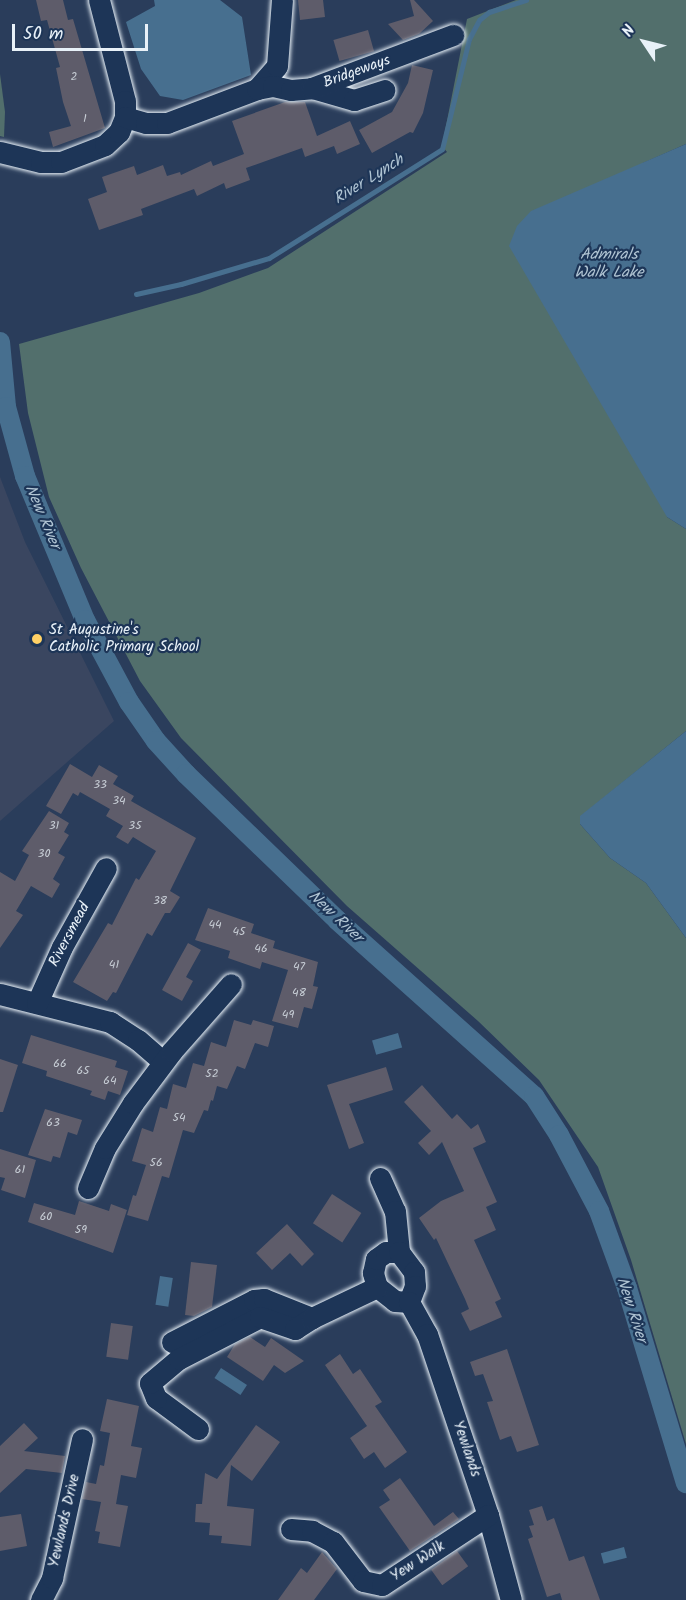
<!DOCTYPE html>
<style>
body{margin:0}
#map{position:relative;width:686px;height:1600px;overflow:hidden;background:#2a3d5b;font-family:Kalam,sans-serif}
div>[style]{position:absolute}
.built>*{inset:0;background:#3a4660}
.green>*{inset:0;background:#526f6c}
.water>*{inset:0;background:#476f8f;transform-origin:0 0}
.stream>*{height:5px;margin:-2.5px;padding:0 2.5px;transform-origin:2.5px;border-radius:2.5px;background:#476f8f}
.canal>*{height:20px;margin:-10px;padding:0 10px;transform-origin:10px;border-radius:10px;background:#476f8f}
.building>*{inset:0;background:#5e5c6a;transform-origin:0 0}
.roads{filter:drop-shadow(0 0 2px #e8f1f8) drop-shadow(0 0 2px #e8f1f8)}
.minor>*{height:21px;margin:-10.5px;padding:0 10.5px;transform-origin:10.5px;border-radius:10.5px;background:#1d3557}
.dots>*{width:16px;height:16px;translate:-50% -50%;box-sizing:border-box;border:3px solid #1d3557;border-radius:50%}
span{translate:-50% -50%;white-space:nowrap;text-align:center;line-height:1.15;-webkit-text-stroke:4.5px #1d3557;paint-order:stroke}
.number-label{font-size:12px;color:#c6ccd4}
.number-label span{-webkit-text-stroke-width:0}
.street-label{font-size:15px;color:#e8f1f8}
.poi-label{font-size:15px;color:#e8f1f8}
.left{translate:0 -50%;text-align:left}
.water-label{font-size:16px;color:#b0c4d3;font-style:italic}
.north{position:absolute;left:614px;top:12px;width:60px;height:60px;-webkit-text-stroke:4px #1d3557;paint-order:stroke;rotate:305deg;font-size:16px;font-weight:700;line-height:24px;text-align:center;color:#e8f1f8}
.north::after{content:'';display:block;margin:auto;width:21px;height:27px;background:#e8f1f8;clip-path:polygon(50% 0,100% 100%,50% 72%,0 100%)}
.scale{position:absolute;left:12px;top:24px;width:136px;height:27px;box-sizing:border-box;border:3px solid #e8f1f8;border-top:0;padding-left:8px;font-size:18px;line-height:21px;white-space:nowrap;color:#e8f1f8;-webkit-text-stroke:4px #1d3557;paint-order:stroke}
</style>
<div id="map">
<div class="built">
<div style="clip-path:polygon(0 477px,25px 542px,114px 721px,0 821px)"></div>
</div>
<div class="green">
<div style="clip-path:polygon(516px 0,686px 0,686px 144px,643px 163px,667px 517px,686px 529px,686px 731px,581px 816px,580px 824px,610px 858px,646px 883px,686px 938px,686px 1444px,631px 1260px,598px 1167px,539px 1080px,478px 1021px,347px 906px,181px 738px,140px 681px,81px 568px,49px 497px,28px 413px,19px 344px,199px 293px,268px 268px,447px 152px,442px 146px,467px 19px)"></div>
<div style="clip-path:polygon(0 74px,5px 112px,4px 137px,0 136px)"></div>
</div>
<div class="water">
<div style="clip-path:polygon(154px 0,220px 0,242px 17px,251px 75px,183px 100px,160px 96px,141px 69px,126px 22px,155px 6px)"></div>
<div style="clip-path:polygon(686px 144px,686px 529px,667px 517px,509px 246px,517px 226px,531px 211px)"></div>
<div style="clip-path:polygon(686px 731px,686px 938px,646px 883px,610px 858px,580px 824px,580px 816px)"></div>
<div style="left:398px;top:1033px;width:15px;height:27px;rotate:74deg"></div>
<div style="left:160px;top:1276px;width:13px;height:29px;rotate:9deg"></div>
<div style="left:221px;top:1368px;width:31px;height:12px;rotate:33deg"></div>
<div style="left:624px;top:1547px;width:11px;height:24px;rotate:75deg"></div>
</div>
<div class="stream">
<div style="left:136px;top:294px;width:46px;rotate:-12.5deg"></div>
<div style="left:181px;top:284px;width:92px;rotate:-16.5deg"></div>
<div style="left:269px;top:258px;width:204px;rotate:-32.2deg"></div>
<div style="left:442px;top:149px;width:113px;rotate:-76.2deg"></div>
<div style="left:469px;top:39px;width:21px;rotate:-62deg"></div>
<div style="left:479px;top:20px;width:13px;rotate:-39deg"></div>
<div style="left:489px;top:12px;width:39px;rotate:-18deg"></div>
</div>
<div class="canal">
<div style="left:0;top:342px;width:65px;rotate:84.7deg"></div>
<div style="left:6px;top:407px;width:72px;rotate:74.6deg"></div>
<div style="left:25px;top:476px;width:156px;rotate:67.4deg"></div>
<div style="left:85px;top:620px;width:93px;rotate:61.8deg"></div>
<div style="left:129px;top:702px;width:47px;rotate:55.3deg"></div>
<div style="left:156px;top:741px;width:45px;rotate:47.7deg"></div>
<div style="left:186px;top:774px;width:210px;rotate:44deg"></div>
<div style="left:337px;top:920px;width:264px;rotate:41.8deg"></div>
<div style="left:534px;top:1096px;width:46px;rotate:57.3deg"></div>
<div style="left:559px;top:1135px;width:86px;rotate:62.2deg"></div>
<div style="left:599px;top:1211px;width:82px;rotate:70deg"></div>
<div style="left:627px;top:1288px;width:204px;rotate:73.2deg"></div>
</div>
<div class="building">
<div style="clip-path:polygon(36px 0,63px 0,68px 20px,73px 19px,105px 128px,53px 147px,49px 132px,71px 126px,63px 102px,56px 68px,60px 67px,47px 20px,41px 21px)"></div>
<div style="clip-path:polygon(298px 0,323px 0,325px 17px,300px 20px)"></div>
<div style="clip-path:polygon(410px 0,414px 0,433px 21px,419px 34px,403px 40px,388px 24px,414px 16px)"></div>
<div style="left:368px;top:30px;width:22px;height:36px;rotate:74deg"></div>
<div style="clip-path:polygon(412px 65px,433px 70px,423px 113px,413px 133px,410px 132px,372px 153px,359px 130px,392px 112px,408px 83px)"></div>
<div style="clip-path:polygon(285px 102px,305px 102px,317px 136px,350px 121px,360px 144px,337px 154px,334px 146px,305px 157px,302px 148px,246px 168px,250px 180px,226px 189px,224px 183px,197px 196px,194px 189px,141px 209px,143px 215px,99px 230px,88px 199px,107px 192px,102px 177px,134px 166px,137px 175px,163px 165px,167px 176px,180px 172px,181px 175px,211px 161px,213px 166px,244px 154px,232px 121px)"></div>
<div style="clip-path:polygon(70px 764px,92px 777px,99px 765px,118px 776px,113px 784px,134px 796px,131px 801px,196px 838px,170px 891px,180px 897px,170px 913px,165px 913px,152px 936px,147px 933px,116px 993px,113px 992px,107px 1001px,73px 982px,108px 923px,112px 925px,136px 878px,139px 880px,156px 851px,133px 837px,128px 844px,116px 837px,123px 826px,106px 816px,110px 809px,80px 792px,78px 796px,73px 793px,61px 814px,46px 806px)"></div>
<div style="clip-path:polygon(49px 811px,69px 823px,64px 832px,69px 835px,58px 853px,65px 857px,53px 879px,60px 884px,52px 898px,31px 886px,16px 911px,23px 915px,0 948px,0 872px,15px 881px,29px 855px,22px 851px)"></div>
<div style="clip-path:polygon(208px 908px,254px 924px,251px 933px,275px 941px,273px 948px,318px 962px,313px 986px,318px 987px,312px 1009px,304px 1007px,298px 1028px,272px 1021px,288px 970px,262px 962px,260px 969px,228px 958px,230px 951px,195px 940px)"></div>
<div style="clip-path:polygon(188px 943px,201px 950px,186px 977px,193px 981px,182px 1001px,162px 990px)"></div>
<div style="clip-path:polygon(234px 1020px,251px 1025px,253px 1020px,274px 1026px,268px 1047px,255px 1043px,245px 1069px,237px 1066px,227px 1089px,217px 1086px,213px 1101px,211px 1100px,208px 1111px,204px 1110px,194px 1133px,183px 1130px,169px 1178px,162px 1176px,148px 1221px,127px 1215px,133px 1195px,136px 1196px,146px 1165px,132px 1161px,142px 1128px,153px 1132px,160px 1107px,167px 1109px,173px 1084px,186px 1088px,193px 1063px,204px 1066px,211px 1042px,226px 1047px)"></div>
<div style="clip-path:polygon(31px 1035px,117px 1061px,115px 1067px,128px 1071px,120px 1095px,108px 1091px,105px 1100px,90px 1095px,92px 1091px,46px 1076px,47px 1071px,22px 1063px)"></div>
<div style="clip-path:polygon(0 1059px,18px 1065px,3px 1112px,0 1112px)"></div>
<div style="clip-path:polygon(386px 1067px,393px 1090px,349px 1104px,364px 1143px,349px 1149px,327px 1085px)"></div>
<div style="clip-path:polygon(422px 1085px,452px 1119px,457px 1114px,471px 1129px,478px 1124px,486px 1142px,473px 1148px,497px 1202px,486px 1207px,496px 1230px,474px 1240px,501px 1299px,495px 1302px,502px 1317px,470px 1331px,461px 1313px,469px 1309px,465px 1299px,436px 1238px,434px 1240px,419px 1218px,441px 1201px,464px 1191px,442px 1142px,429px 1155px,418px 1143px,431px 1131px,404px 1102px)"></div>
<div style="clip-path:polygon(45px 1109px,82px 1120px,77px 1135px,68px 1132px,60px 1158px,53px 1156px,51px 1162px,28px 1155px)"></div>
<div style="clip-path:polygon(0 1149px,36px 1160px,25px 1198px,1px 1190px,5px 1178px,0 1177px)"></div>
<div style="left:332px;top:1194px;width:35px;height:35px;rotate:33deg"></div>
<div style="clip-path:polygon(79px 1201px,109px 1211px,111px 1204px,127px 1210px,113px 1253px,28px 1222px,34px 1203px,75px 1215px)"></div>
<div style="clip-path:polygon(287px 1224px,314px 1254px,302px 1266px,290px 1253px,272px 1270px,256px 1253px)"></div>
<div style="clip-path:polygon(191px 1262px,217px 1265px,212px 1307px,194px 1316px,185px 1315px)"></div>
<div style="left:111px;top:1323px;width:22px;height:34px;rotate:8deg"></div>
<div style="clip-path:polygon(250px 1337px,265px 1347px,271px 1338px,304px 1361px,285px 1373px,274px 1365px,263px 1381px,227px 1357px,235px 1344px)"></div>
<div style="clip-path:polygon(507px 1349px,539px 1445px,517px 1452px,511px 1436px,500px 1440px,487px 1402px,493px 1401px,483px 1374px,475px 1376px,470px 1362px)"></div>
<div style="clip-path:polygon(340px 1354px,353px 1374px,360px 1369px,382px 1402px,375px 1406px,407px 1452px,385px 1468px,374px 1452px,364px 1459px,350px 1438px,367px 1426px,325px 1365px)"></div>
<div style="clip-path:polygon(107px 1399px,139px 1406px,131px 1446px,142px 1448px,136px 1478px,121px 1475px,116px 1504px,128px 1506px,120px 1547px,98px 1543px,100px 1532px,95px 1531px,101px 1502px,82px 1499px,86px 1482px,96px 1484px,100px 1465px,104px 1466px,110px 1433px,100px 1431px)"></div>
<div style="clip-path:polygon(24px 1423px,38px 1438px,24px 1451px,65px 1456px,62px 1473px,26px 1469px,0 1493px,0 1446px)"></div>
<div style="clip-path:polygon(256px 1425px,280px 1442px,252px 1481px,231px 1465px,227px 1506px,254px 1509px,251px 1546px,221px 1543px,222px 1536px,209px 1535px,210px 1523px,195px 1522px,196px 1504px,202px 1504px,205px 1473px,217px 1479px)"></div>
<div style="clip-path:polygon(400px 1478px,434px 1526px,453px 1512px,459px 1519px,410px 1551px,379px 1507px,390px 1500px,383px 1490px)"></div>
<div style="clip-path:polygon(542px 1506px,547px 1521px,554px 1518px,569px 1561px,584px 1556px,600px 1600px,562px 1600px,560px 1593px,547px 1597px,528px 1539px,533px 1537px,529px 1526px,534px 1525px,529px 1510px)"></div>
<div style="clip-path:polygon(21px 1514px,27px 1546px,0 1551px,0 1517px)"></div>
<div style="left:457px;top:1551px;width:19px;height:32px;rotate:54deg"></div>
<div style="clip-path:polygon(322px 1552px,337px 1569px,314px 1600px,278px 1600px,301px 1568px,307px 1573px)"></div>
</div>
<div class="roads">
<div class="minor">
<div style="left:99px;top:0;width:104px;rotate:75.6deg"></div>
<div style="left:125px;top:101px;width:16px;rotate:90deg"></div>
<div style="left:312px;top:88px;width:44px;rotate:15.9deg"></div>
<div style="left:354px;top:100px;width:32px;rotate:-18deg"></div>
<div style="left:257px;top:89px;width:30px;rotate:-49deg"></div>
<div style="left:277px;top:66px;width:66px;rotate:-85.7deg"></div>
<div style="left:0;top:152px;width:42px;rotate:13.7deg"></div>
<div style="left:41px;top:162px;width:20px"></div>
<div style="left:61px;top:162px;width:47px;rotate:-21.1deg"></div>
<div style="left:105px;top:145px;width:19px;rotate:-43deg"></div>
<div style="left:119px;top:132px;width:16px;rotate:-68deg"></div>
<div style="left:125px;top:117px;width:22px;rotate:16deg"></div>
<div style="left:146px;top:123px;width:21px"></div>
<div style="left:167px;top:123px;width:96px;rotate:-20.7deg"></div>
<div style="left:257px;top:89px;width:16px;rotate:-11deg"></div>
<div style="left:273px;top:86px;width:18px;rotate:13deg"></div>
<div style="left:291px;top:90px;width:21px;rotate:-5deg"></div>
<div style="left:312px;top:88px;width:151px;rotate:-20.6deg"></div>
<div style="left:0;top:994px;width:114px;rotate:14.3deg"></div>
<div style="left:110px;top:1022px;width:33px;rotate:33deg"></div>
<div style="left:138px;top:1040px;width:33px;rotate:41deg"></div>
<div style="left:37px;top:1003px;width:61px;rotate:-65.9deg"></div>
<div style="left:62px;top:947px;width:90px;rotate:-60.9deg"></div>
<div style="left:380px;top:1178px;width:36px;rotate:66deg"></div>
<div style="left:395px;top:1211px;width:41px;rotate:84.4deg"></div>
<div style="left:88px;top:1188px;width:43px;rotate:-67deg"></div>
<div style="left:105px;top:1148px;width:53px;rotate:-58.1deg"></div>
<div style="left:133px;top:1103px;width:65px;rotate:-53.1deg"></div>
<div style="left:172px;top:1051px;width:89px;rotate:-48.6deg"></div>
<div style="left:409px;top:1302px;width:14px;rotate:-176deg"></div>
<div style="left:395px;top:1301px;width:23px;rotate:-142deg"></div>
<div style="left:377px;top:1287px;width:15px;rotate:-106deg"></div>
<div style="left:373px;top:1273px;width:14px;rotate:-78deg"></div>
<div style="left:376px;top:1259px;width:12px;rotate:-35deg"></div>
<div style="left:386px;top:1252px;width:13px"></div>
<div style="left:399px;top:1252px;width:25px;rotate:53deg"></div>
<div style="left:414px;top:1272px;width:14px;rotate:86deg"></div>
<div style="left:415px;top:1286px;width:17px;rotate:111deg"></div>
<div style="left:409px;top:1302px;width:37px;rotate:61deg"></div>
<div style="left:427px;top:1334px;width:191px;rotate:71.4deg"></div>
<div style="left:488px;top:1515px;width:88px;rotate:74.9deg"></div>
<div style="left:172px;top:1342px;width:92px;rotate:-27.1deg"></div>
<div style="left:254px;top:1300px;width:10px;rotate:-6deg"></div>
<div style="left:264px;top:1299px;width:52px;rotate:21.6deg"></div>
<div style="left:198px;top:1429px;width:52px;rotate:-143.6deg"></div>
<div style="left:156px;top:1398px;width:16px;rotate:-112deg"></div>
<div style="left:150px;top:1383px;width:38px;rotate:-40deg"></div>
<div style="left:179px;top:1359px;width:91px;rotate:-27.4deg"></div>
<div style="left:260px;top:1317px;width:37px;rotate:19deg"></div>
<div style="left:295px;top:1329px;width:20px;rotate:-33deg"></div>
<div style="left:312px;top:1318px;width:72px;rotate:-25.5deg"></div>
<div style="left:291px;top:1529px;width:21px;rotate:5deg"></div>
<div style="left:312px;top:1531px;width:24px;rotate:28deg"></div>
<div style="left:333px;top:1542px;width:49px;rotate:52.4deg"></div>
<div style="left:363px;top:1581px;width:19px;rotate:12deg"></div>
<div style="left:382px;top:1585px;width:127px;rotate:-33.4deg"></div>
<div style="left:41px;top:1600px;width:25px;rotate:-63deg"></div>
<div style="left:52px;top:1578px;width:142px;rotate:-77.8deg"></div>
</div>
</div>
<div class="dots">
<div style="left:37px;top:639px;background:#ffd166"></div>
</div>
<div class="number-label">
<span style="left:74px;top:77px">2</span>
<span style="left:85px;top:119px">1</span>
<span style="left:100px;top:785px">33</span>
<span style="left:119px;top:801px">34</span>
<span style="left:54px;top:826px">31</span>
<span style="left:135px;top:826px">35</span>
<span style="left:44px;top:854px">30</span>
<span style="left:160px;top:901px">38</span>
<span style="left:215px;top:925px">44</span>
<span style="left:239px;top:932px">45</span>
<span style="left:261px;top:949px">46</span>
<span style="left:114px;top:965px">41</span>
<span style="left:299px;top:967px">47</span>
<span style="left:299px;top:993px">48</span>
<span style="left:288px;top:1015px">49</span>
<span style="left:60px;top:1064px">66</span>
<span style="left:83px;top:1071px">65</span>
<span style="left:212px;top:1074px">52</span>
<span style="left:110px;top:1081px">64</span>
<span style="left:179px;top:1118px">54</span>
<span style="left:53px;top:1123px">63</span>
<span style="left:156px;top:1163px">56</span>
<span style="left:20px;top:1170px">61</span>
<span style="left:46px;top:1217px">60</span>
<span style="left:81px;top:1230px">59</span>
</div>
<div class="street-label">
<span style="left:357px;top:72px;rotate:-20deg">Bridgeways</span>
<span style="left:70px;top:935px;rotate:-62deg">Riversmead</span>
<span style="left:466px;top:1449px;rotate:71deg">Yewlands</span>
<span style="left:65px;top:1521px;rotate:-77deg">Yewlands Drive</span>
<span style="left:418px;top:1562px;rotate:-33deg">Yew Walk</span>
</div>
<div class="poi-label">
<span class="left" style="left:49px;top:639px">St Augustine's<br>Catholic Primary School</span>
</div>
<div class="water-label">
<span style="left:369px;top:180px;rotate:-32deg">River Lynch</span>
<span style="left:609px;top:264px">Admirals<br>Walk Lake</span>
<span style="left:42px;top:517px;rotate:67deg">New River</span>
<span style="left:335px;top:917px;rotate:43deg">New River</span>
<span style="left:631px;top:1310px;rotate:72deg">New River</span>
</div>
<div class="north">N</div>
<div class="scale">50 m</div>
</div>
